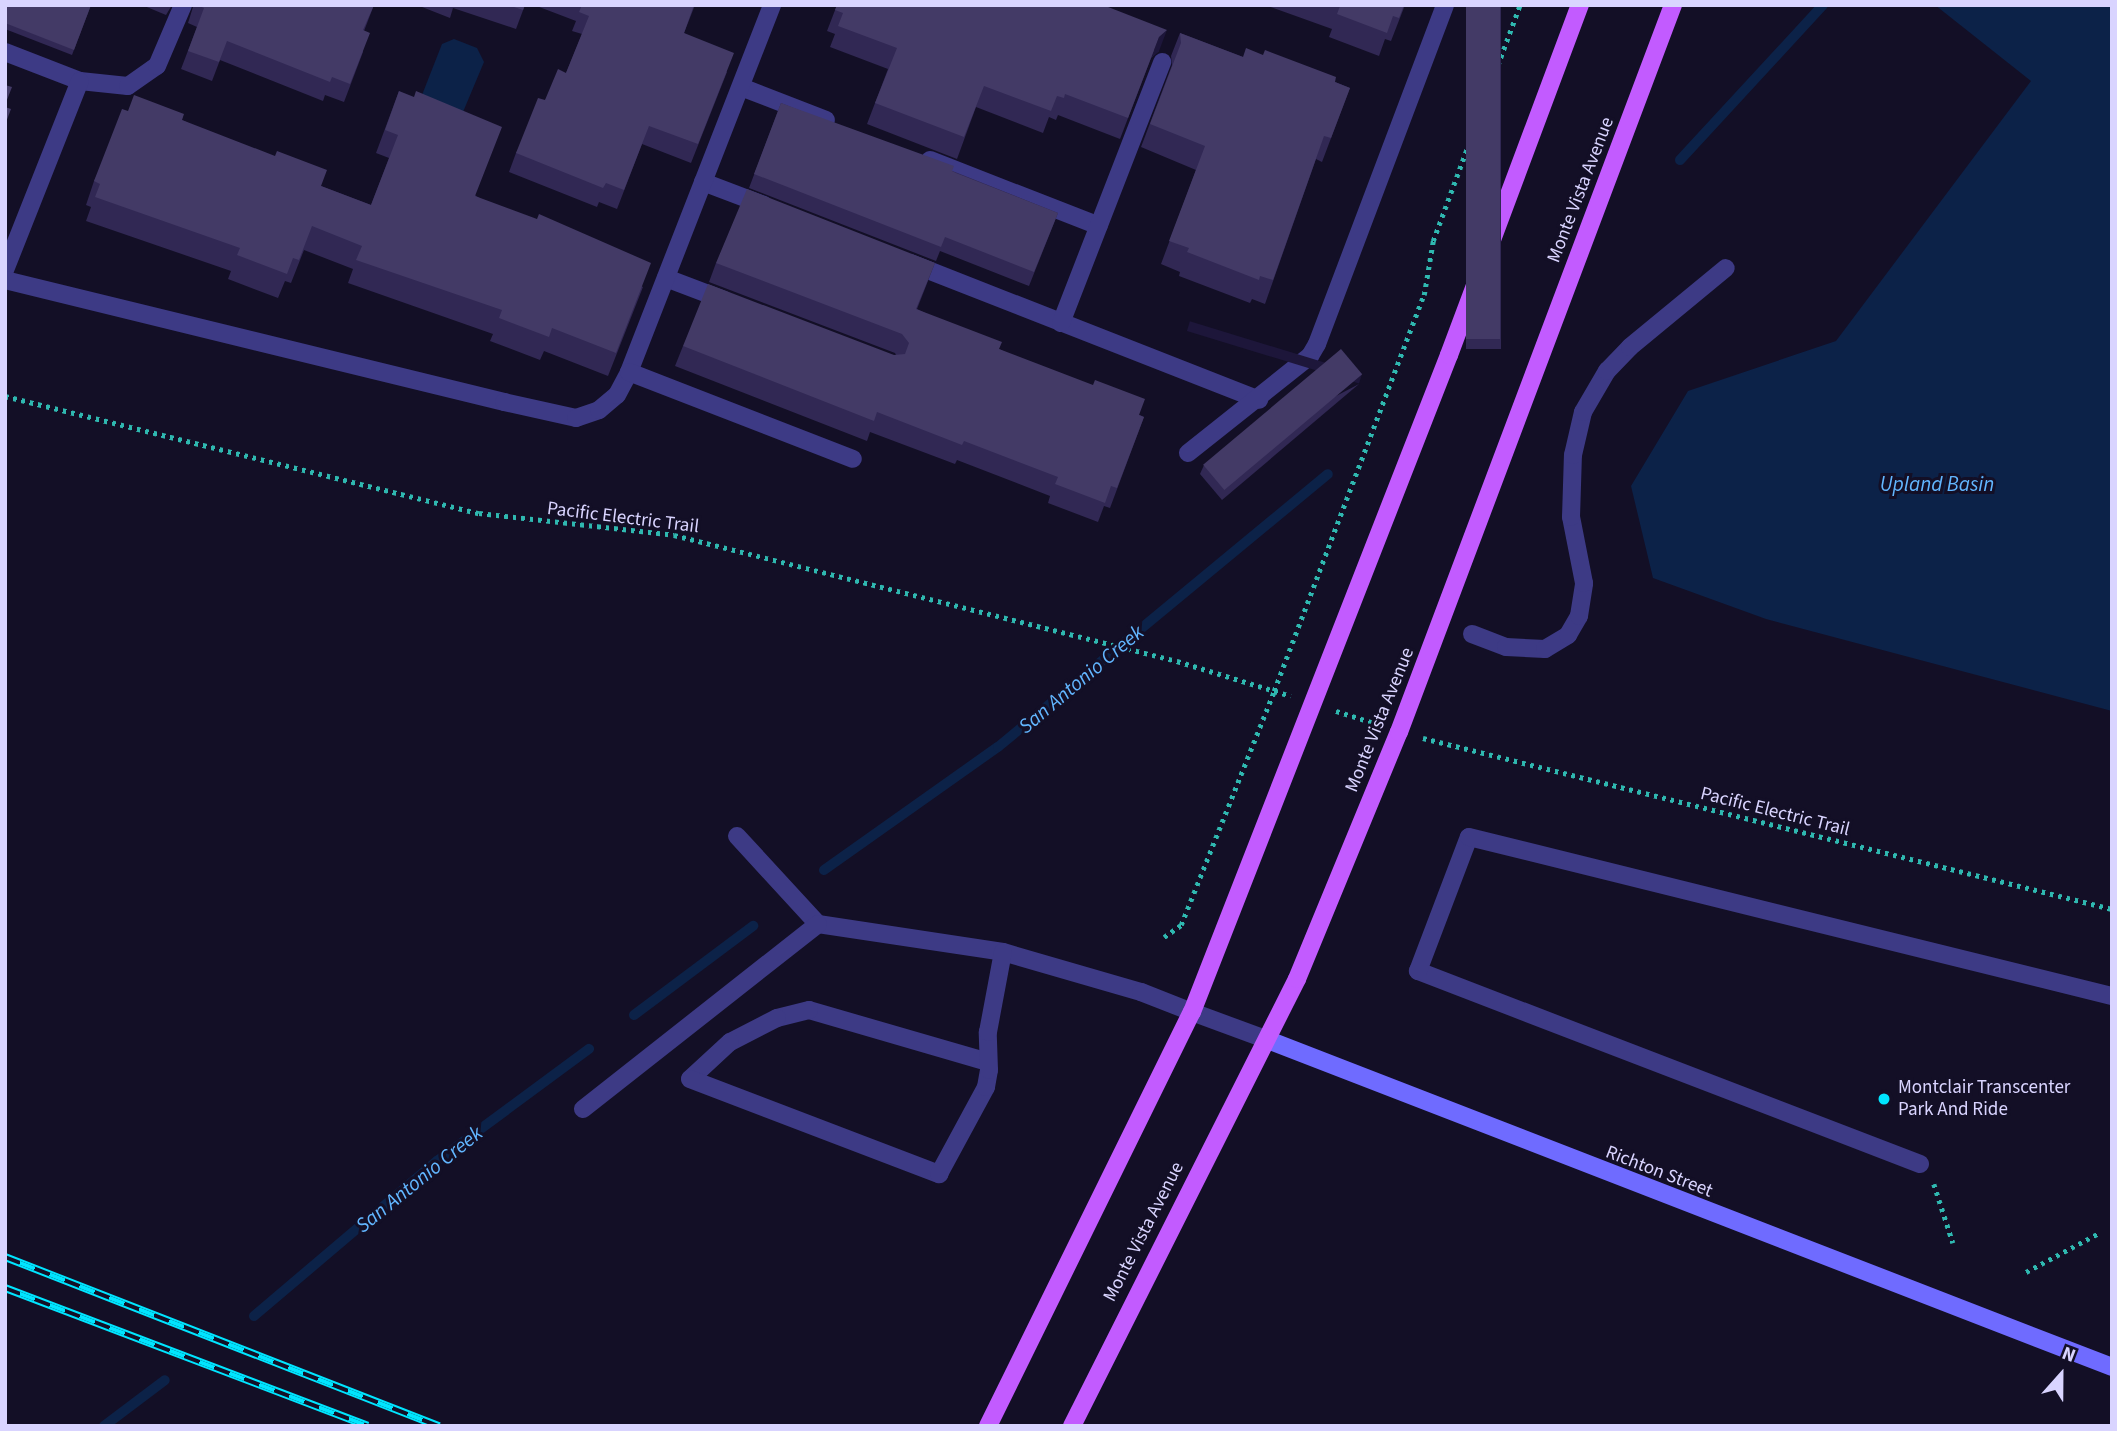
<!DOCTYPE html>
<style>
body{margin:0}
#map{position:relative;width:2117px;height:1431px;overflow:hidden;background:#130f26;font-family:"Source Sans 3",sans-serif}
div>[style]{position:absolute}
.water>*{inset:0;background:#0c2248}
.stream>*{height:10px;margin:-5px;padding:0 5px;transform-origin:5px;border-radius:5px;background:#0c2248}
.path>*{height:4.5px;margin-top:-2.25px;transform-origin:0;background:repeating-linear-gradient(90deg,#2fb8b0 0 3.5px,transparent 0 8.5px)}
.lane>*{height:18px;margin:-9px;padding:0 9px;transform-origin:9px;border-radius:9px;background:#3d3a85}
.street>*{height:18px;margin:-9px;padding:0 9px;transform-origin:9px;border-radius:9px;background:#3d3a85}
.secondary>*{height:18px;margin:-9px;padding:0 9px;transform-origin:9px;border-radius:9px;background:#6f6bff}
.primary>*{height:18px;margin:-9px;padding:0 9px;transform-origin:9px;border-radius:9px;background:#c25bff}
.rail>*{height:8px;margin-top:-4px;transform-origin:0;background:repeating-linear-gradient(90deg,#130f26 0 16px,#00e5ff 0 32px);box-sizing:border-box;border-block:2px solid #00e5ff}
.wall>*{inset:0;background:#312854;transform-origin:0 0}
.shaded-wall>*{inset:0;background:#1d163a;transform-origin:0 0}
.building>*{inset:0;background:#433a66;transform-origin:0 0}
.dots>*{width:19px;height:19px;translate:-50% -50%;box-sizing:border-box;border:4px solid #130f26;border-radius:50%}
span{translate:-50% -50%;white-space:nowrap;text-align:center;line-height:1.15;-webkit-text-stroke:6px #130f26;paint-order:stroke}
.street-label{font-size:19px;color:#d9d4ff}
.poi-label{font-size:19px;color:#d9d4ff}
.left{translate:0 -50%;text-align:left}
.water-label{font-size:21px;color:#62b6ff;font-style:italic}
.frame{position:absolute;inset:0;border:7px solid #d9d4ff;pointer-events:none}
.north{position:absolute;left:2026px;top:1340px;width:70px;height:70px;-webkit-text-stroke:5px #130f26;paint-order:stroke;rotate:21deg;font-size:19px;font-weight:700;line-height:28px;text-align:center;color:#d9d4ff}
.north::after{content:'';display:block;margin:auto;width:24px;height:32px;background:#d9d4ff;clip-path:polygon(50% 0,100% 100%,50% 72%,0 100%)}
</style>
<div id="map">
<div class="water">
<div style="clip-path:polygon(1935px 5px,2112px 5px,2112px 711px,1766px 619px,1653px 578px,1631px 486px,1688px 391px,1836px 341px,2031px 81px)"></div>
<div style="clip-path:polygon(454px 39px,477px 48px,484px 62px,463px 112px,422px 95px,442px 44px)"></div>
</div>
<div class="stream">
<div style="left:1680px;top:160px;width:211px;rotate:-47.3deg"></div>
<div style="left:824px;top:870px;width:213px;rotate:-35.3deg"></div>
<div style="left:998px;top:747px;width:428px;rotate:-39.6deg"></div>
<div style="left:634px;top:1015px;width:149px;rotate:-36.8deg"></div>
<div style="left:254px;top:1316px;width:240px;rotate:-40.3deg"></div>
<div style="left:437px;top:1161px;width:189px;rotate:-36.4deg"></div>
<div style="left:104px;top:1426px;width:76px;rotate:-37deg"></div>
</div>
<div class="path">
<div style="left:5px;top:396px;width:488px;rotate:13.9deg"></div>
<div style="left:479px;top:513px;width:196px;rotate:6.4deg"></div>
<div style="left:674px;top:535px;width:519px;rotate:14.06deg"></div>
<div style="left:1177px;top:661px;width:119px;rotate:17.1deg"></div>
<div style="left:1336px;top:711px;width:43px;rotate:17.6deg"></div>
<div style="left:1423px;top:738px;width:710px;rotate:13.94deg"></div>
<div style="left:1164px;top:937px;width:21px;rotate:-35deg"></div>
<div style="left:1181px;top:925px;width:252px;rotate:-68.3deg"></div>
<div style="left:1274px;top:691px;width:423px;rotate:-69.3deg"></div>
<div style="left:1424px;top:295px;width:55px;rotate:-80.5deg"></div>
<div style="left:1433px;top:241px;width:252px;rotate:-69.8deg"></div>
<div style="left:1934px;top:1184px;width:62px;rotate:72.1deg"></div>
<div style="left:2026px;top:1272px;width:83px;rotate:-28.1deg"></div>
</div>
<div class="lane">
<div style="left:5px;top:52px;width:80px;rotate:21.1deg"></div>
<div style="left:80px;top:81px;width:48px;rotate:5.9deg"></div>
<div style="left:128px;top:86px;width:35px;rotate:-35deg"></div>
<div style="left:157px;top:66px;width:66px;rotate:-66.9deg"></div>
<div style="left:741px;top:87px;width:91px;rotate:21.2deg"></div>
<div style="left:930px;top:160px;width:181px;rotate:21.3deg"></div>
<div style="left:703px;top:182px;width:65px;rotate:20.7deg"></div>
<div style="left:910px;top:263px;width:375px;rotate:21.4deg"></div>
<div style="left:5px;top:270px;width:203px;rotate:-68.4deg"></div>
<div style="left:666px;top:278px;width:62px;rotate:20.8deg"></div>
<div style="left:5px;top:280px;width:514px;rotate:13.74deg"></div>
<div style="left:504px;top:402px;width:74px;rotate:12.5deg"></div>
<div style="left:576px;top:418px;width:24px;rotate:-19deg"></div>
<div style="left:599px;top:410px;width:23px;rotate:-40deg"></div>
<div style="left:617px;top:395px;width:26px;rotate:-62deg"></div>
<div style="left:629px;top:372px;width:394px;rotate:-68.7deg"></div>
<div style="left:1061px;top:323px;width:280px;rotate:-68.8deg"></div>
<div style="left:629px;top:372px;width:240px;rotate:21.2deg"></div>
<div style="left:1188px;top:453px;width:156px;rotate:-38.5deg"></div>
<div style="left:1310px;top:356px;width:14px;rotate:-60deg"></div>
<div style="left:1317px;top:344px;width:362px;rotate:-69.3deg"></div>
<div style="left:1472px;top:634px;width:36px;rotate:21deg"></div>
<div style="left:1506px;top:647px;width:39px;rotate:3deg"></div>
<div style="left:1545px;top:649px;width:27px;rotate:-31deg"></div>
<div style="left:1568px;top:635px;width:22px;rotate:-60deg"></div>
<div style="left:1579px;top:616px;width:33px;rotate:-81deg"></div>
<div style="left:1584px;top:583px;width:67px;rotate:-101.1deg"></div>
<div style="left:1571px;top:517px;width:62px;rotate:-88.2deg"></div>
<div style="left:1573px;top:455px;width:44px;rotate:-76.9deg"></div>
<div style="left:1583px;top:412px;width:48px;rotate:-59.7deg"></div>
<div style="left:1607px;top:371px;width:33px;rotate:-46deg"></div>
<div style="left:1630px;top:347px;width:124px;rotate:-39.5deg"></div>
<div style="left:737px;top:836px;width:120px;rotate:47.4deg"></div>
<div style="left:818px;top:924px;width:187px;rotate:8.6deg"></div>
<div style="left:1003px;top:952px;width:144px;rotate:16.2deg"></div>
<div style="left:1141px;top:992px;width:55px;rotate:21.4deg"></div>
<div style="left:988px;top:1062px;width:186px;rotate:-163.8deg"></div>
<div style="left:809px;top:1010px;width:33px;rotate:166deg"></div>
<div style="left:777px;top:1018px;width:53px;rotate:152.9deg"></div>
<div style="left:730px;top:1042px;width:54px;rotate:137.2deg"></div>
<div style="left:690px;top:1079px;width:267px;rotate:20.9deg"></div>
<div style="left:939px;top:1174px;width:99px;rotate:-61.6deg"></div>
<div style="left:986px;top:1087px;width:17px;rotate:-80deg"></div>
<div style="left:989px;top:1070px;width:38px;rotate:-92deg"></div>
<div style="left:988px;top:1032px;width:81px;rotate:-79.4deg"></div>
<div style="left:583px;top:1109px;width:299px;rotate:-38.2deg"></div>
<div style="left:1920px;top:1164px;width:538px;rotate:-158.97deg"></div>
<div style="left:1418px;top:971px;width:143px;rotate:-69.2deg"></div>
<div style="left:1469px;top:837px;width:662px;rotate:13.89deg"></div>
</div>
<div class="street">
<div style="left:1192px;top:1012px;width:81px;rotate:20.2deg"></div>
</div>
<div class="secondary">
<div style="left:1268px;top:1040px;width:905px;rotate:21.18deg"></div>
</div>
<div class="primary">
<div style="left:988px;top:1426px;width:462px;rotate:-63.8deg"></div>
<div style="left:1192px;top:1012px;width:705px;rotate:-68.64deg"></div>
<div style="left:1449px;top:355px;width:374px;rotate:-69.5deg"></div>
<div style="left:1072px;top:1426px;width:500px;rotate:-63.28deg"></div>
<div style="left:1297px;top:979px;width:267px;rotate:-67.6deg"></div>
<div style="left:1399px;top:732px;width:777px;rotate:-69.35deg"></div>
</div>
<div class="rail">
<div style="left:5px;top:1257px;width:466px;rotate:21.3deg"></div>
<div style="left:5px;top:1288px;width:388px;rotate:20.8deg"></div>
</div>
<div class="wall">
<div style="clip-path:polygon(5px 5px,91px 5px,72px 55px,5px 29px)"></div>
<div style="clip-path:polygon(142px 5px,172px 5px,166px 15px)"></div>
<div style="clip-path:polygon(193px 5px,374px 5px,364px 31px,363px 52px,344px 102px,325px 95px,323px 101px,220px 60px,212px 81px,181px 69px,197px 27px,188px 23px,193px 7px)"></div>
<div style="clip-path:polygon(417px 5px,525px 5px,516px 29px,453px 8px,450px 18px)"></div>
<div style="clip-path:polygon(534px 5px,695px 5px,684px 33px,727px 72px,691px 163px,642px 144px,617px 209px,599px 202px,597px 207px,509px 172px,516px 153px,545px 100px,566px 73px,582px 34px,572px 31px,576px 21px)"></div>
<div style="clip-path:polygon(837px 5px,1159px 51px,1151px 58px,1120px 139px,1058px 115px,1056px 120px,1049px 117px,1043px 133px,976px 107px,957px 159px,867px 124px,888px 69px,830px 47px,835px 34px,827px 31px)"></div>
<div style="clip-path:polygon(1265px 5px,1405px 5px,1391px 41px,1385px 39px,1379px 56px,1329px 37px,1332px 29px)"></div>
<div style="left:1466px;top:5px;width:35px;height:344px"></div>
<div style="clip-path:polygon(1180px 33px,1243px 57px,1335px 82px,1350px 88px,1322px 162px,1316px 159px,1265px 304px,1252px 299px,1250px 303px,1179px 276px,1180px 272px,1161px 264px,1196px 170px,1141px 147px,1172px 65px,1171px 56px)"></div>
<div style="clip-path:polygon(399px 91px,476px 196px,643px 287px,608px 376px,544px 351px,540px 360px,490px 341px,493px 334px,348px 283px,353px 269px,304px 250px,291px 283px,285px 281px,278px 298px,228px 279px,231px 271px,86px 221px,91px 207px,86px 205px,94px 181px,128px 111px,182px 120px,321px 186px,371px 205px,389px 158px,376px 153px)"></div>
<div style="clip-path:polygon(781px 103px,1058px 213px,1029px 286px,940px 251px,936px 261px,749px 188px)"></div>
<div style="clip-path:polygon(716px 263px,935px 263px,917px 309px,999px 349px,1144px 417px,1110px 508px,1104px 506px,1098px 522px,1048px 503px,1050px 496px,957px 460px,955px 464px,870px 432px,867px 441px,675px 366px,683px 346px,896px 355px,895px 353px,709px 282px)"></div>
<div style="clip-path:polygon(1359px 384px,1222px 500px,1200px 474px,1204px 465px)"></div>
</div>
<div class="shaded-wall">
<div style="clip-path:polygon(1167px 30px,1159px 51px,1151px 58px,1120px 139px,1159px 37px)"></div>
<div style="left:1362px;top:374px;width:10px;height:180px;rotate:107deg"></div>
</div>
<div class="building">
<div style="clip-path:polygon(5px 5px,91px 5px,74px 50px,5px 23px)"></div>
<div style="clip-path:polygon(197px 5px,374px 5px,363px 30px,370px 33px,350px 84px,332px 77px,330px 82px,227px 41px,219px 62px,188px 51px,204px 8px)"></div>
<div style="clip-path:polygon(508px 5px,525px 5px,523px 10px)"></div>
<div style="clip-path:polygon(582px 5px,694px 5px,684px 33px,734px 53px,698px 144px,649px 126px,624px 190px,606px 183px,603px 188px,516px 153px,538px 98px,545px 100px,558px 69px,566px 73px,589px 16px,579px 12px)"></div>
<div style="clip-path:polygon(837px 5px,1103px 5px,1167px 30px,1159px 37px,1128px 118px,1065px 94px,1064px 98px,1057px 96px,1051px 111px,984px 86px,964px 137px,875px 103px,897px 48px,838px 26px,843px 13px,835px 10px)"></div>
<div style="clip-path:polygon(1337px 5px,1404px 5px,1399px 18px,1393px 16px,1387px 33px,1337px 14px,1340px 6px)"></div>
<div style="left:1466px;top:5px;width:34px;height:334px"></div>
<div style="clip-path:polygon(1180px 33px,1243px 57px,1246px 48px,1263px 55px,1265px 50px,1336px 77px,1335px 82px,1350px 88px,1331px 138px,1324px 136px,1273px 280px,1260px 276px,1259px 280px,1187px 252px,1189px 248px,1169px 241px,1205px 146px,1150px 124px,1181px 43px)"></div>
<div style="clip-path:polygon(5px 85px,12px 87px,5px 105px)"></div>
<div style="clip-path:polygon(399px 91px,414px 97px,416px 91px,502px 127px,475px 196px,537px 219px,539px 214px,651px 263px,616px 353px,552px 328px,549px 337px,499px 318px,502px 310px,356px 260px,362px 246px,312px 226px,299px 260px,293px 258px,287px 274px,237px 255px,240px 248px,95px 197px,100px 184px,94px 181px,122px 109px,128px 111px,134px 95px,184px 114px,182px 120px,275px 156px,277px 151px,327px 170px,321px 186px,371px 205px,398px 135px,385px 130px)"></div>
<div style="clip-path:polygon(781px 103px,954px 166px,952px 171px,956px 173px,1058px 213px,1034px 272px,945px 237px,941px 247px,754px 174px)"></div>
<div style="clip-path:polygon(5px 107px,11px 109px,5px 125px)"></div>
<div style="clip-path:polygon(747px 189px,935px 263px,916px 309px,1002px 342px,999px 349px,1093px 385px,1095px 380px,1145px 399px,1139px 415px,1144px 417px,1117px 488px,1111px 486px,1105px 503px,1055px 484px,1058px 477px,964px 441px,962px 445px,877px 412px,874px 421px,683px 346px,708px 284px,894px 355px,905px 354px,909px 343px,902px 334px,716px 263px)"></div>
<div style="left:1341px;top:349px;width:33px;height:180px;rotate:50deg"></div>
</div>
<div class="dots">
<div style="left:1884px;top:1099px;background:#00e5ff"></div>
</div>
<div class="street-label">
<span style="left:1581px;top:190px;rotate:-69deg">Monte Vista Avenue</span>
<span style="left:623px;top:518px;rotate:7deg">Pacific Electric Trail</span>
<span style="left:1380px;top:720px;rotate:-68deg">Monte Vista Avenue</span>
<span style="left:1775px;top:812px;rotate:14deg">Pacific Electric Trail</span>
<span style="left:1659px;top:1172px;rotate:21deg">Richton Street</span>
<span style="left:1144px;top:1232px;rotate:-63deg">Monte Vista Avenue</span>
</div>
<div class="poi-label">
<span class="left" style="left:1898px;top:1099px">Montclair Transcenter<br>Park And Ride</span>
</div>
<div class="water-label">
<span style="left:1937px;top:484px">Upland Basin</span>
<span style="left:1081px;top:679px;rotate:-40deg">San Antonio Creek</span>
<span style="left:419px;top:1179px;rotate:-39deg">San Antonio Creek</span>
</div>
<div class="frame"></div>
<div class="north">N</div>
</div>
